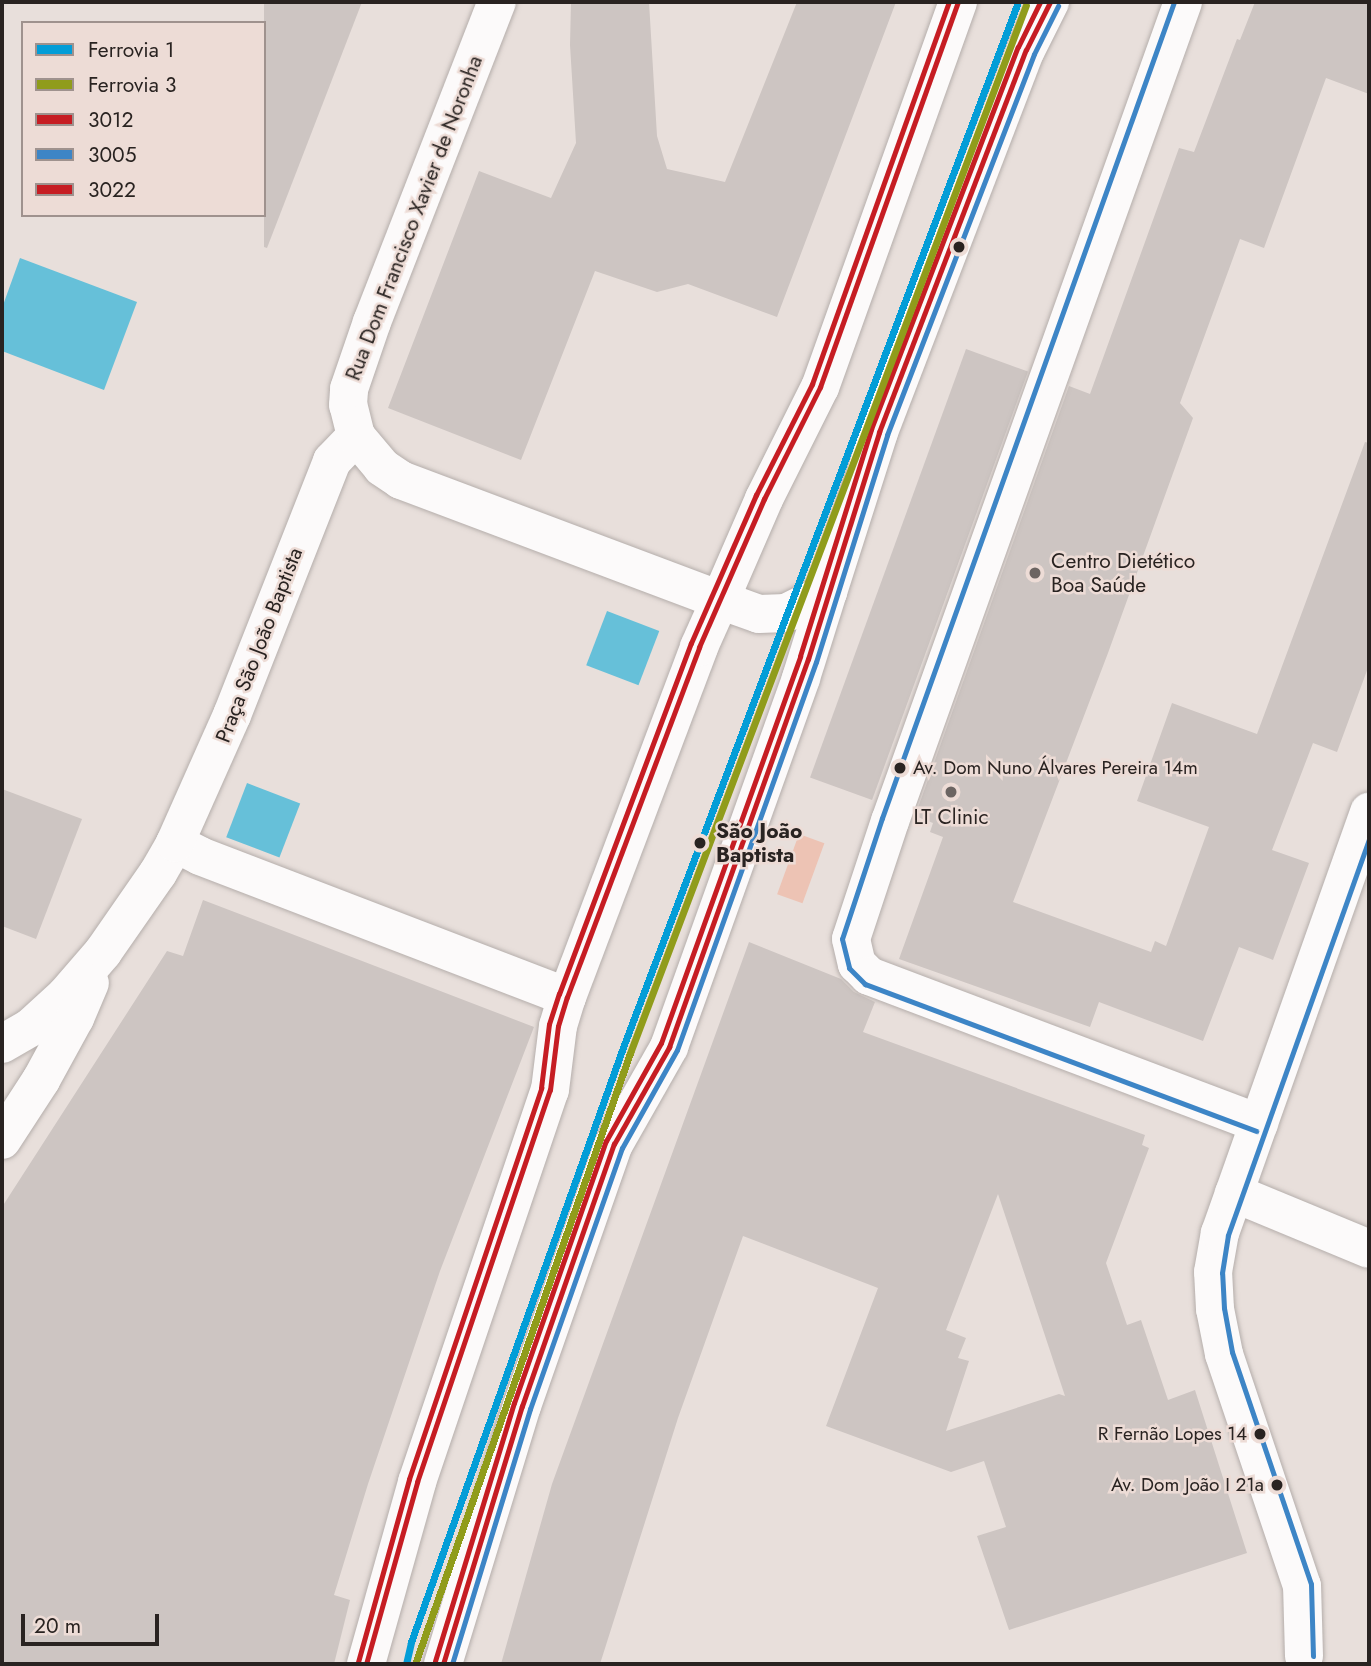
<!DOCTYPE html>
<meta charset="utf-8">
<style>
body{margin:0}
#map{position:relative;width:1371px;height:1666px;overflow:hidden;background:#e8dfdb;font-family:Jost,sans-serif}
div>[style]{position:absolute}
.green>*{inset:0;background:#edc3b4;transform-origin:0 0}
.water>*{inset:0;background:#66c0d9;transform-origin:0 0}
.building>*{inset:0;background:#cdc5c2;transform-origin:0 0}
.roads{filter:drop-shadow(0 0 2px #b5aeab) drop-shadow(0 0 2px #b5aeab)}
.minor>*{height:38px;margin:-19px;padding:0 19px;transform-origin:19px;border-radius:19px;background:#fcfafa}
.major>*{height:38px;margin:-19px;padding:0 19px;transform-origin:19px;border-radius:19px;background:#fcfafa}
.bus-1>*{height:5px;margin:-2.5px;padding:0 2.5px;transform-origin:2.5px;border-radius:2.5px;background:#c61d23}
.bus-2>*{height:5px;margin:-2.5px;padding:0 2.5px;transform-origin:2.5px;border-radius:2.5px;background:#3d85c6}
.bus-3>*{height:5px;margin:-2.5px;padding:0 2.5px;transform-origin:2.5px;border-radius:2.5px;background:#c61d23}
.rail-1>*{height:7px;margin:-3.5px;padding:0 3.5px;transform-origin:3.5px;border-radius:3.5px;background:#039dd7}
.rail-2>*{height:7px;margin:-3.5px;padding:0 3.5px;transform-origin:3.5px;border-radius:3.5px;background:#909c1b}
.dots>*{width:19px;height:19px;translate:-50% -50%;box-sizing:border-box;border:4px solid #eddcd6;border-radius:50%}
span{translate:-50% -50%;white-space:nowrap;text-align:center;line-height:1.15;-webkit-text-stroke:5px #eddcd6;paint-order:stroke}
.bus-label{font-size:19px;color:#292321}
.left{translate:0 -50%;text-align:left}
.right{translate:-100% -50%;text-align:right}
.street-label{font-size:21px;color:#292321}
.poi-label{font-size:21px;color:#292321}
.stop-label{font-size:21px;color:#292321;font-weight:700}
.frame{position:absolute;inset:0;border:4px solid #292321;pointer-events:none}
.legend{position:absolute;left:21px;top:21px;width:245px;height:196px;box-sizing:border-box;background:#eddcd6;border:2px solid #9f928e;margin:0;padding:9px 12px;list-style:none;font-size:21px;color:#292321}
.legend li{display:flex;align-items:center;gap:14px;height:35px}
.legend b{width:35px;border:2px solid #9f928e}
.scale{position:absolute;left:21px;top:1614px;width:138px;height:32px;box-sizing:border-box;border:4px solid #292321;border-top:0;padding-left:9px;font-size:21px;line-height:24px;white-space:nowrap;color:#292321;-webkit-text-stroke:5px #eddcd6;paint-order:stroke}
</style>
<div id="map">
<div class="green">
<div style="left:799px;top:834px;width:27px;height:64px;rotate:20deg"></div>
</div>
<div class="water">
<div style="clip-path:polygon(20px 258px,137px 302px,104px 390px,2px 351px,2px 308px)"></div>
<div style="left:607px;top:611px;width:56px;height:58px;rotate:21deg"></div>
<div style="left:247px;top:783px;width:57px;height:58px;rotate:21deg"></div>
</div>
<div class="building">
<div style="clip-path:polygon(264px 2px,362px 2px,267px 248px,264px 247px)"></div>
<div style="clip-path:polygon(571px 2px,649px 2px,657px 136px,667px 169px,725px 182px,797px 2px,896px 2px,777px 317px,688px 284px,657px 292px,595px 271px,521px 460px,388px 408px,479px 171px,551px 198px,576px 143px,570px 45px)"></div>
<div style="clip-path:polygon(1255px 2px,1369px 2px,1369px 94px,1326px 78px,1264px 248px,1240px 239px,1180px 403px,1193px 418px,1108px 653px,1013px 902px,1151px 952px,1155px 941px,1166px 946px,1209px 827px,1137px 801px,1172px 703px,1257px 734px,1365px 442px,1369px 443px,1369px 665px,1337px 752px,1313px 743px,1272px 850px,1309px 863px,1273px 960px,1239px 947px,1203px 1041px,1099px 1002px,1090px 1027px,899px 959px,943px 837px,930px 832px,933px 823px,915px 816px,1069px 386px,1090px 394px,1179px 148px,1194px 152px,1237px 39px,1240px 40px)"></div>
<div style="left:966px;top:349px;width:66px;height:456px;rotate:20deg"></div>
<div style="clip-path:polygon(2px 789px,82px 819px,36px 939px,2px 926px)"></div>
<div style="clip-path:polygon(203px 900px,534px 1027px,440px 1271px,368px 1484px,334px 1595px,350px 1600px,334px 1664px,2px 1664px,2px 1207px,167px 951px,183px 956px)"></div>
<div style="clip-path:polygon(evenodd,749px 942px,841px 979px,854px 992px,875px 1002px,863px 1032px,1145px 1135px,1142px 1145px,1149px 1148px,1106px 1263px,1127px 1325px,1141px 1320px,1168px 1400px,1195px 1390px,1247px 1553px,1009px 1630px,977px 1536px,1006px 1527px,984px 1461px,951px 1472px,826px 1426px,878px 1288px,743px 1236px,678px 1418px,600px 1664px,501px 1664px,552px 1484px,749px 942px,998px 1194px,1065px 1396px,1059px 1394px,946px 1431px,969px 1361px,958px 1358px,966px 1338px,946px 1330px,998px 1194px)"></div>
</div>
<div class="roads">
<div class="minor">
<div style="left:1183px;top:2px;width:870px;rotate:109.68deg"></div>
<div style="left:890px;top:821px;width:124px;rotate:108.3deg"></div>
<div style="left:851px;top:939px;width:26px;rotate:77deg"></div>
<div style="left:857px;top:964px;width:17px;rotate:45deg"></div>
<div style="left:869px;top:976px;width:417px;rotate:20.7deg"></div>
<div style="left:175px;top:843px;width:28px;rotate:27deg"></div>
<div style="left:200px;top:856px;width:393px;rotate:21deg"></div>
<div style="left:2px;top:1044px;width:34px;rotate:-30deg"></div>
<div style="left:31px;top:1027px;width:47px;rotate:-42.4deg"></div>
<div style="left:66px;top:995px;width:57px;rotate:-49.3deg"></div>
<div style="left:103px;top:952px;width:96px;rotate:-55.2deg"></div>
<div style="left:158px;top:873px;width:34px;rotate:-60deg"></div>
<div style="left:175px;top:843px;width:140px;rotate:-66deg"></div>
<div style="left:232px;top:715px;width:273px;rotate:-68.5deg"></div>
<div style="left:332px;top:461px;width:35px;rotate:-46deg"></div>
<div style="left:2px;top:1140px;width:72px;rotate:-57deg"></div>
<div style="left:41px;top:1080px;width:71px;rotate:-61.3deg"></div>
<div style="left:75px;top:1018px;width:38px;rotate:-67deg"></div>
<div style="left:1234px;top:1193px;width:146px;rotate:22.5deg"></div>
<div style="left:1304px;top:1656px;width:70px;rotate:-91.6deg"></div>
<div style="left:1302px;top:1586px;width:245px;rotate:-108.6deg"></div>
<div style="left:1224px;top:1354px;width:46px;rotate:-101.3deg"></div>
<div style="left:1215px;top:1309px;width:37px;rotate:-93deg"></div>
<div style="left:1213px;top:1272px;width:40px;rotate:-80deg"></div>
<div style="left:1220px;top:1233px;width:447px;rotate:-70.5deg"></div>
<div style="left:366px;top:1664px;width:189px;rotate:-74.3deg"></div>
<div style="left:417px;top:1482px;width:414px;rotate:-71.3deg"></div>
<div style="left:550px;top:1090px;width:64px;rotate:-82.9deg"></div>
<div style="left:558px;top:1026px;width:30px;rotate:-73deg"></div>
<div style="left:567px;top:997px;width:374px;rotate:-69.3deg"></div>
<div style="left:699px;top:647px;width:51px;rotate:-65.9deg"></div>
<div style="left:720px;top:600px;width:341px;rotate:-159.4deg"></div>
<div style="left:401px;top:480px;width:23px;rotate:-146deg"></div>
<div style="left:382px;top:467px;width:40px;rotate:-130deg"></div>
<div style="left:356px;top:436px;width:32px;rotate:-104deg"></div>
<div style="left:348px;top:405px;width:16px;rotate:-86deg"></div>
<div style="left:349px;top:389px;width:71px;rotate:-71.1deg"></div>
<div style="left:372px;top:322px;width:344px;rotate:-68.7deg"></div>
<div style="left:443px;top:1664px;width:270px;rotate:-73deg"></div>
<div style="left:522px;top:1406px;width:278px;rotate:-70.7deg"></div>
<div style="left:614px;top:1144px;width:112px;rotate:-60.4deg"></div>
<div style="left:669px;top:1047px;width:392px;rotate:-70.3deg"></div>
<div style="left:801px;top:678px;width:90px;rotate:-72.6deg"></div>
</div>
<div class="major">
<div style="left:958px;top:2px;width:409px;rotate:109.7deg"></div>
<div style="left:820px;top:387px;width:125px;rotate:116.6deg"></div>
<div style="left:764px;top:499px;width:110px;rotate:113.5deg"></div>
<div style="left:720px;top:600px;width:41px;rotate:19.7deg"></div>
<div style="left:759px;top:614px;width:27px;rotate:-2deg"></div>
<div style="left:786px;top:613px;width:47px;rotate:-26.6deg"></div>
<div style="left:828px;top:592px;width:168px;rotate:-72.3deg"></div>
<div style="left:879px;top:432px;width:409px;rotate:-69deg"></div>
<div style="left:1026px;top:50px;width:54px;rotate:-63.4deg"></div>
</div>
</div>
<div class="bus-1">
<div style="left:366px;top:1664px;width:189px;rotate:-74.3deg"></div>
<div style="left:417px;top:1482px;width:414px;rotate:-71.3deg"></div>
<div style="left:550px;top:1090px;width:64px;rotate:-82.9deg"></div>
<div style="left:558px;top:1026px;width:30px;rotate:-73deg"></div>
<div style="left:567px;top:997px;width:374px;rotate:-69.3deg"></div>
<div style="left:699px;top:647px;width:162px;rotate:-66.3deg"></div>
<div style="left:764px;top:499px;width:125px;rotate:-63.4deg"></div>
<div style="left:820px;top:387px;width:409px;rotate:-70.3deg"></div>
<div style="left:443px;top:1664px;width:270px;rotate:-73deg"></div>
<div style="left:522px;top:1406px;width:278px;rotate:-70.7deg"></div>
<div style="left:614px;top:1144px;width:112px;rotate:-60.4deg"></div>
<div style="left:669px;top:1047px;width:412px;rotate:-70.3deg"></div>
<div style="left:808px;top:659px;width:238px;rotate:-72.6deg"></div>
<div style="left:879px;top:432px;width:409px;rotate:-69deg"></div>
<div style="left:1026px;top:50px;width:54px;rotate:-63.4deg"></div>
</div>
<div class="bus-2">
<div style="left:1174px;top:2px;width:867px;rotate:109.69deg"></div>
<div style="left:882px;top:818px;width:127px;rotate:108.3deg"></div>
<div style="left:842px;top:939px;width:30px;rotate:76deg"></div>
<div style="left:849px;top:968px;width:23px;rotate:45deg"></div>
<div style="left:865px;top:984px;width:418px;rotate:20.6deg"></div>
<div style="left:1313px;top:1656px;width:72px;rotate:-91.6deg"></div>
<div style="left:1311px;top:1584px;width:245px;rotate:-108.8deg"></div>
<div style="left:1232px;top:1352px;width:45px;rotate:-100.3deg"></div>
<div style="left:1224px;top:1308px;width:35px;rotate:-93deg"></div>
<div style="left:1222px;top:1273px;width:38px;rotate:-81deg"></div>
<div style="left:1228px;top:1235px;width:421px;rotate:-70.4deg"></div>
<div style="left:452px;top:1664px;width:267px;rotate:-73deg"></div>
<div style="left:530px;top:1409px;width:277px;rotate:-70.6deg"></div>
<div style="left:622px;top:1148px;width:112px;rotate:-60.7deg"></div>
<div style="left:677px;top:1050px;width:412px;rotate:-70.3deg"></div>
<div style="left:816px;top:662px;width:238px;rotate:-72.6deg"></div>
<div style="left:887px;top:435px;width:408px;rotate:-68.9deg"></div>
<div style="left:1034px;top:54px;width:54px;rotate:-63.4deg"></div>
</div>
<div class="bus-3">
<div style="left:435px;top:1661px;width:270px;rotate:-73deg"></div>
<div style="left:514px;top:1403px;width:278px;rotate:-70.7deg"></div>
<div style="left:606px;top:1141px;width:112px;rotate:-60.7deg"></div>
<div style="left:661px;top:1043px;width:411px;rotate:-70.2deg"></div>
<div style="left:800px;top:656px;width:238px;rotate:-72.6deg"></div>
<div style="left:871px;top:429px;width:409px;rotate:-69deg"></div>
<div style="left:1018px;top:47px;width:50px;rotate:-63.9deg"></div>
<div style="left:358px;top:1662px;width:190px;rotate:-74.4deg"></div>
<div style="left:409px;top:1479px;width:413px;rotate:-71.3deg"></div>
<div style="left:541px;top:1088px;width:64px;rotate:-82.9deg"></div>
<div style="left:549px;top:1024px;width:32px;rotate:-72deg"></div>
<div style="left:559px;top:994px;width:375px;rotate:-69.4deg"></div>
<div style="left:691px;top:643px;width:162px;rotate:-66.3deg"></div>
<div style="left:756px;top:495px;width:124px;rotate:-63.2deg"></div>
<div style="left:812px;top:384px;width:406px;rotate:-70.3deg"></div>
</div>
<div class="rail-1">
<div style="left:406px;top:1664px;width:23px;rotate:-77deg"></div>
<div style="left:411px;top:1642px;width:628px;rotate:-70.38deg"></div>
<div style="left:622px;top:1050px;width:1120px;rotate:-69.3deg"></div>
</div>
<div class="rail-2">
<div style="left:415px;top:1664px;width:648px;rotate:-70.61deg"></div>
<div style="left:630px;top:1053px;width:1120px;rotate:-69.3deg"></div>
</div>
<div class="dots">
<div style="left:959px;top:247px;background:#292321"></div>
<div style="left:1035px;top:573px;background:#6c6562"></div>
<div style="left:900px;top:768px;background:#292321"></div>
<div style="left:951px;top:792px;background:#6c6562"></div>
<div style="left:700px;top:843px;background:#292321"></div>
<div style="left:1260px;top:1434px;background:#292321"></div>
<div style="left:1277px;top:1485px;background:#292321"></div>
</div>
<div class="bus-label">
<span class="left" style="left:913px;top:768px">Av. Dom Nuno Álvares Pereira 14m</span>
<span class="right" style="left:1247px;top:1434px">R Fernão Lopes 14</span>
<span class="right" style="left:1264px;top:1485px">Av. Dom João I 21a</span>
</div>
<div class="street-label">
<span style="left:414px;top:218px;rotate:-69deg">Rua Dom Francisco Xavier de Noronha</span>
<span style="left:259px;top:645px;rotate:-69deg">Praça São João Baptista</span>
</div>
<div class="poi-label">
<span class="left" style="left:1051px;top:573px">Centro Dietético<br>Boa Saúde</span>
<span style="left:951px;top:817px">LT Clinic</span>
</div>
<div class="stop-label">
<span class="left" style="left:716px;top:843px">São João<br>Baptista</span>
</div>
<div class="frame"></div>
<ul class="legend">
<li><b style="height:9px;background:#039dd7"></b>Ferrovia 1</li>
<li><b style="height:9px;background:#909c1b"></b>Ferrovia 3</li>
<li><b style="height:9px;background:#c61d23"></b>3012</li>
<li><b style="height:9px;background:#3d85c6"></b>3005</li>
<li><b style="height:9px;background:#c61d23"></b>3022</li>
</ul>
<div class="scale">20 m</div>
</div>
